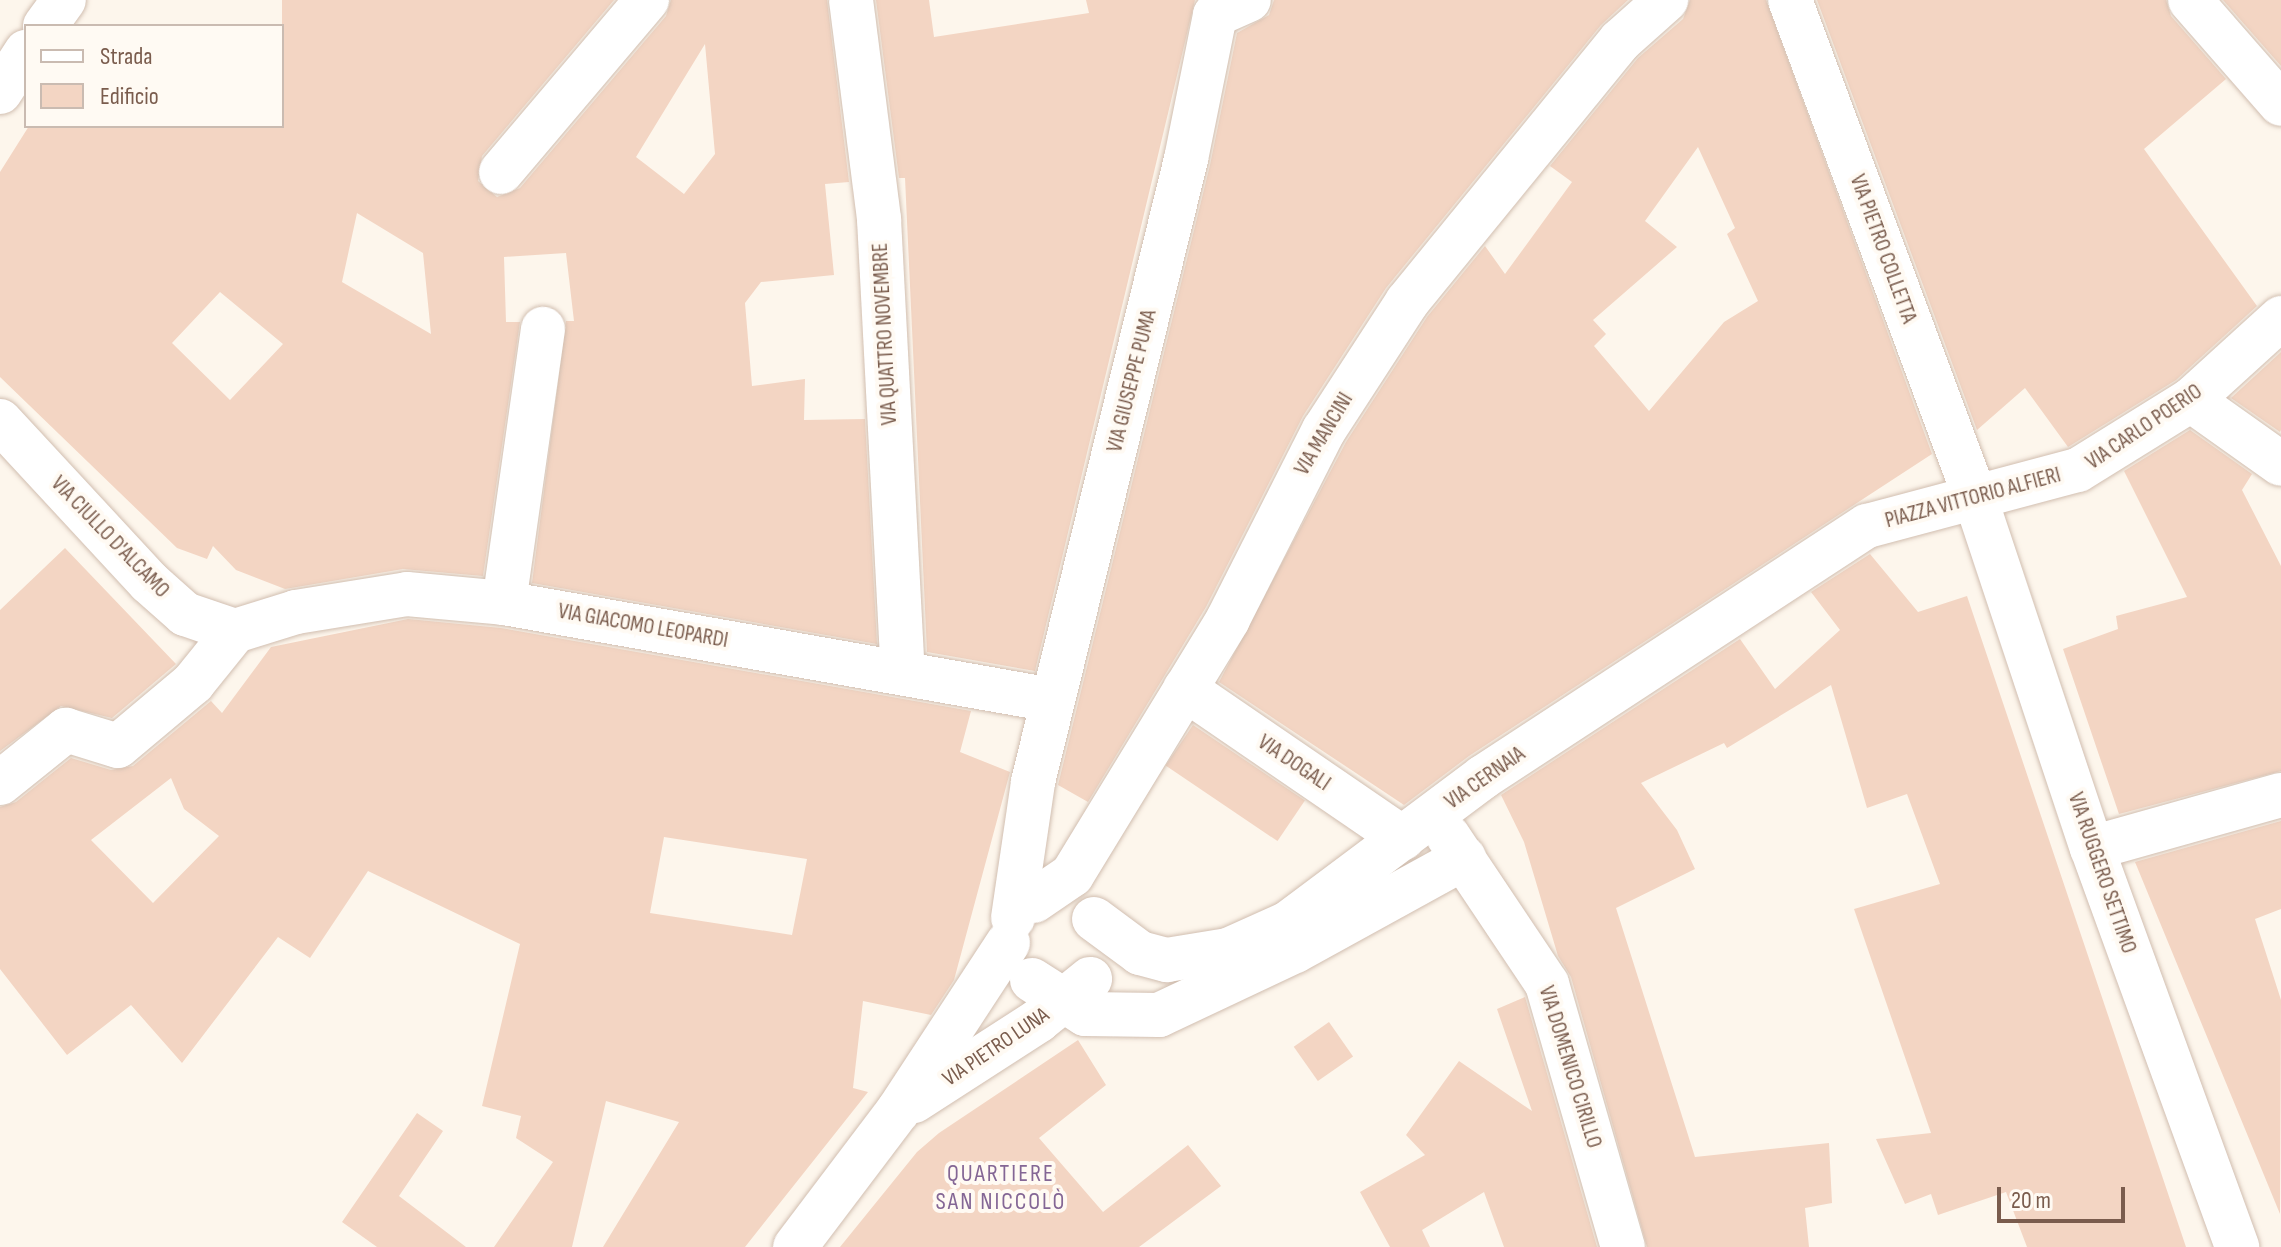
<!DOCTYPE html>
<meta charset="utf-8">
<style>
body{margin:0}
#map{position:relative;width:2281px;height:1247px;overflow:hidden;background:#fdf6ec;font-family:"Sofia Sans Condensed",sans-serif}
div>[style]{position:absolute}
.building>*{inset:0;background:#f3d5c3;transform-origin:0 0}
.roads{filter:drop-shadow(0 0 2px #d1beb0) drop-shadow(0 0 2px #d1beb0)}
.minor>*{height:44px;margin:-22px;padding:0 22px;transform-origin:22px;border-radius:22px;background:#fff}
span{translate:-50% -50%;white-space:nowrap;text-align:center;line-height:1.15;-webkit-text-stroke:8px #fffaf3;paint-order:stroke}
.street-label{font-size:22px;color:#7a5c4d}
.neighbourhood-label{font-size:24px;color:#846695;letter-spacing:2px}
.legend{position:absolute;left:24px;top:24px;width:260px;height:104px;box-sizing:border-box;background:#fffaf3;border:2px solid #cabbb1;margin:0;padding:10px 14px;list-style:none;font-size:24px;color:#7a5c4d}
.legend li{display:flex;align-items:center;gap:16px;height:40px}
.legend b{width:40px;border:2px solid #cabbb1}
.scale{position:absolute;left:1997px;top:1187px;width:128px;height:36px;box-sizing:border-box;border:4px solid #7a5c4d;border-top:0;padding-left:10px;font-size:24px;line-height:28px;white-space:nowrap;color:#7a5c4d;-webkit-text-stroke:6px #fffaf3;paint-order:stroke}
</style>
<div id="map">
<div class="building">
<div style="clip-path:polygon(evenodd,282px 0,614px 0,482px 156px,478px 181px,497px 197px,520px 188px,666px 16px,671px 0,827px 0,849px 182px,825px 184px,834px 275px,761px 282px,745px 303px,752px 386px,805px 379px,804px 420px,865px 419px,877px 644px,532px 583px,566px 321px,574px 321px,566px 253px,504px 257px,506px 322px,520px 322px,483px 576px,403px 569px,285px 589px,236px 570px,213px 546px,207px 559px,177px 548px,0 377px,0 172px,29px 126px,282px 126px,282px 0,705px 44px,715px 154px,684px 194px,636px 157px,705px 44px,282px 0,357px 213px,423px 253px,431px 334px,342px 282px,357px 213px,282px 0,220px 292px,283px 344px,230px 400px,172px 343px,220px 292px)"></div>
<div style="clip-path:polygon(876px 0,929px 0,934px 37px,1089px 13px,1086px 0,1195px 0,1035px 671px,927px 652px,905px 178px,899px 178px)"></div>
<div style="clip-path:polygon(1274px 0,1628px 0,1601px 25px,1386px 288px,1303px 416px,1206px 607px,1088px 802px,1058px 785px,1210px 165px,1237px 33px,1269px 15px)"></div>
<div style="clip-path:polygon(evenodd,1690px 0,1766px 0,1932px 454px,1469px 756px,1404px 805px,1219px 682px,1346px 442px,1427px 317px,1485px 246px,1505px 274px,1572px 182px,1550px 166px,1638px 58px,1683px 19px,1690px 0,1698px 147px,1735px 228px,1727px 234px,1758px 301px,1724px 322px,1649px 411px,1594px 346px,1606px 334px,1593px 320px,1677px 247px,1645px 221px,1698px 147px)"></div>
<div style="clip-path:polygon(1817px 0,2166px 0,2171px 16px,2226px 79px,2144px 149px,2257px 306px,2176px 380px,2068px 447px,2025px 388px,1977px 430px)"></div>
<div style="clip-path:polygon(2223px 0,2281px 0,2281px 66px)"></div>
<div style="clip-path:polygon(2281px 352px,2281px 430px,2280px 432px,2231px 398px)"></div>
<div style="clip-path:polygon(2190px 430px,2252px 474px,2242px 490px,2281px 566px,2281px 771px,2119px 814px,2063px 649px,2118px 629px,2116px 616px,2187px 597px,2124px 471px)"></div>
<div style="clip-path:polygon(65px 548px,176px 664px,112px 718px,61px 706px,0 751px,0 610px)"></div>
<div style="clip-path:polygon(1870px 554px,1918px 612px,1967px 596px,2186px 1247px,2027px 1247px,2006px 1192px,1938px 1215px,1931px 1194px,1905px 1204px,1876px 1139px,1931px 1133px,1854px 909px,1940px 884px,1907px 794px,1867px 808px,1831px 685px,1727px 748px,1724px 743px,1641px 783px,1677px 830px,1695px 869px,1616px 908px,1695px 1157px,1829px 1143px,1832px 1203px,1805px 1208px,1809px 1247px,1647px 1247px,1571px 977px,1558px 956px,1524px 842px,1501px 795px,1740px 639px,1775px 689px,1840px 630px,1811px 592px)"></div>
<div style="clip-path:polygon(evenodd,408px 619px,501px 628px,971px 711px,960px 752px,1010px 772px,954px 980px,931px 1015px,863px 1001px,853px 1088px,868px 1092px,745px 1247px,603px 1247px,679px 1122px,606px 1101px,572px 1247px,494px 1247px,553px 1162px,516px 1138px,521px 1116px,482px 1106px,520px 944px,368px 871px,310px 958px,278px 937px,182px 1063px,131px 1005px,67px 1055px,0 969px,0 807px,16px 802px,71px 758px,111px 770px,133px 766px,211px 701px,222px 713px,271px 647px,408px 619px,171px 778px,184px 809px,219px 836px,153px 903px,91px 840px,171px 778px,408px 619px,664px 837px,807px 859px,792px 935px,650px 913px,664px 837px)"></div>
<div style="left:1193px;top:725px;width:135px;height:49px;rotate:34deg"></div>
<div style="clip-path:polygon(2281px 821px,2281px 909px,2255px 919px,2281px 1000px,2280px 1214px,2135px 862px)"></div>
<div style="clip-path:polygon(1525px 997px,1597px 1247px,1504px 1247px,1484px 1192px,1422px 1230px,1430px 1247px,1390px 1247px,1360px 1192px,1425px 1155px,1406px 1135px,1459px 1061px,1532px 1111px,1497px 1009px)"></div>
<div style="left:1329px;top:1022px;width:42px;height:43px;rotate:55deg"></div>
<div style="clip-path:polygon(1078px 1040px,1106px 1085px,1039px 1138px,1103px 1212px,1188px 1145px,1221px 1186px,1139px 1247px,840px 1247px,917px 1152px,939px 1133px)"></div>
<div style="clip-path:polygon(417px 1113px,443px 1131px,399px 1196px,466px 1247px,377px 1247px,342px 1222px)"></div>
</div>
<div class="roads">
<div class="minor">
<div style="left:851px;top:0;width:221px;rotate:82.7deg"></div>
<div style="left:879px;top:219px;width:452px;rotate:87deg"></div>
<div style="left:1790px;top:0;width:530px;rotate:69.58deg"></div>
<div style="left:1975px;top:497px;width:370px;rotate:71.6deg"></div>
<div style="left:2092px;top:848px;width:425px;rotate:70deg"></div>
<div style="left:2190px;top:0;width:138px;rotate:48.8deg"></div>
<div style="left:45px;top:26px;width:32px;rotate:-54deg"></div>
<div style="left:0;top:92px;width:48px;rotate:-57deg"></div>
<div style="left:501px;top:172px;width:226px;rotate:-49.7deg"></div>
<div style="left:2191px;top:400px;width:110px;rotate:35.4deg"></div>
<div style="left:0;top:421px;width:219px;rotate:47.2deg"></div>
<div style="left:149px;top:582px;width:48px;rotate:41.6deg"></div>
<div style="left:185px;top:614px;width:53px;rotate:18.8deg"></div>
<div style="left:504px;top:603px;width:277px;rotate:-81.9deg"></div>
<div style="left:235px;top:631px;width:64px;rotate:-17.3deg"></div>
<div style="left:296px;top:612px;width:112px;rotate:-9.2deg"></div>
<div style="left:407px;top:594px;width:97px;rotate:5.3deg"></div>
<div style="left:504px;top:603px;width:557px;rotate:10.04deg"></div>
<div style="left:1185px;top:689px;width:264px;rotate:34.4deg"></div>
<div style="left:0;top:783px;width:85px;rotate:-38.8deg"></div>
<div style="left:66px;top:730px;width:54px;rotate:17.1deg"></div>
<div style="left:118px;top:746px;width:98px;rotate:-40deg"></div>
<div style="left:193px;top:683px;width:67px;rotate:-51.1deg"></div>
<div style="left:1448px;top:836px;width:178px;rotate:56.2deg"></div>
<div style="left:1547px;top:984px;width:274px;rotate:73.9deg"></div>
<div style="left:2092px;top:848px;width:196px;rotate:-15.7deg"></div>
<div style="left:1034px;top:901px;width:46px;rotate:-34.4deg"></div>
<div style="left:1072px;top:875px;width:300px;rotate:-58.6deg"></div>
<div style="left:1228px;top:619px;width:212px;rotate:-63.1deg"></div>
<div style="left:1324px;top:430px;width:153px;rotate:-57deg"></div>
<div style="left:1407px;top:302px;width:337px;rotate:-50.8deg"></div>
<div style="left:1620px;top:41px;width:62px;rotate:-41.7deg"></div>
<div style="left:1013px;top:918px;width:137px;rotate:-81.6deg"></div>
<div style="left:1033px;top:782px;width:642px;rotate:-76.2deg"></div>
<div style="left:1186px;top:159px;width:147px;rotate:-78.6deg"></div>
<div style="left:1215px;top:15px;width:37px;rotate:-24deg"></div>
<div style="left:1094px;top:919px;width:57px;rotate:36.5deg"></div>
<div style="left:1140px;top:953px;width:28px;rotate:15deg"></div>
<div style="left:1167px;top:960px;width:62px;rotate:-9.3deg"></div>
<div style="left:1228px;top:950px;width:66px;rotate:-24.2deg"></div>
<div style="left:1288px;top:923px;width:244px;rotate:-36.8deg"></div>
<div style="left:1483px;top:777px;width:459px;rotate:-33.2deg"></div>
<div style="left:1867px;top:526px;width:218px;rotate:-14.9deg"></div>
<div style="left:2078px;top:470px;width:133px;rotate:-31.8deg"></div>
<div style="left:2191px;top:400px;width:122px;rotate:-42.3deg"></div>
<div style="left:1032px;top:980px;width:63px;rotate:32.7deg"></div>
<div style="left:1085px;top:1014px;width:74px;rotate:0.8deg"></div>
<div style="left:1159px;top:1015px;width:150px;rotate:-25.2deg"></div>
<div style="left:1295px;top:951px;width:193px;rotate:-28.8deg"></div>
<div style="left:914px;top:1101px;width:148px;rotate:-32.8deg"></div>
<div style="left:1038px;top:1021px;width:67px;rotate:-38.9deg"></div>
<div style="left:795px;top:1247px;width:171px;rotate:-52.9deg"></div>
<div style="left:898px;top:1111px;width:201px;rotate:-56.8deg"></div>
</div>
</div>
<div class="street-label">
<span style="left:1883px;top:249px;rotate:70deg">VIA PIETRO COLLETTA</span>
<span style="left:885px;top:334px;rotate:-93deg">VIA QUATTRO NOVEMBRE</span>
<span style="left:1132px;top:381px;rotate:-76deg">VIA GIUSEPPE PUMA</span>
<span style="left:2144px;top:427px;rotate:-34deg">VIA CARLO POERIO</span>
<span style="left:1324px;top:434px;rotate:-59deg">VIA MANCINI</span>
<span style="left:1973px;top:498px;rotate:-15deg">PIAZZA VITTORIO ALFIERI</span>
<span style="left:110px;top:537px;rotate:46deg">VIA CIULLO D'ALCAMO</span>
<span style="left:643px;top:626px;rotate:10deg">VIA GIACOMO LEOPARDI</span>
<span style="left:1294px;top:763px;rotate:34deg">VIA DOGALI</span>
<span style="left:1485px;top:778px;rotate:-35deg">VIA CERNAIA</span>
<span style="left:2102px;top:873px;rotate:71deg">VIA RUGGERO SETTIMO</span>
<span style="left:996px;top:1047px;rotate:-34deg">VIA PIETRO LUNA</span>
<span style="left:1570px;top:1067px;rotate:73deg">VIA DOMENICO CIRILLO</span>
</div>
<div class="neighbourhood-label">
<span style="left:1001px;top:1188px">QUARTIERE<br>SAN NICCOLÒ</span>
</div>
<ul class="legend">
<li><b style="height:10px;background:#fff"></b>Strada</li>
<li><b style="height:22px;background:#f3d5c3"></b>Edificio</li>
</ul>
<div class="scale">20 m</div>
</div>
